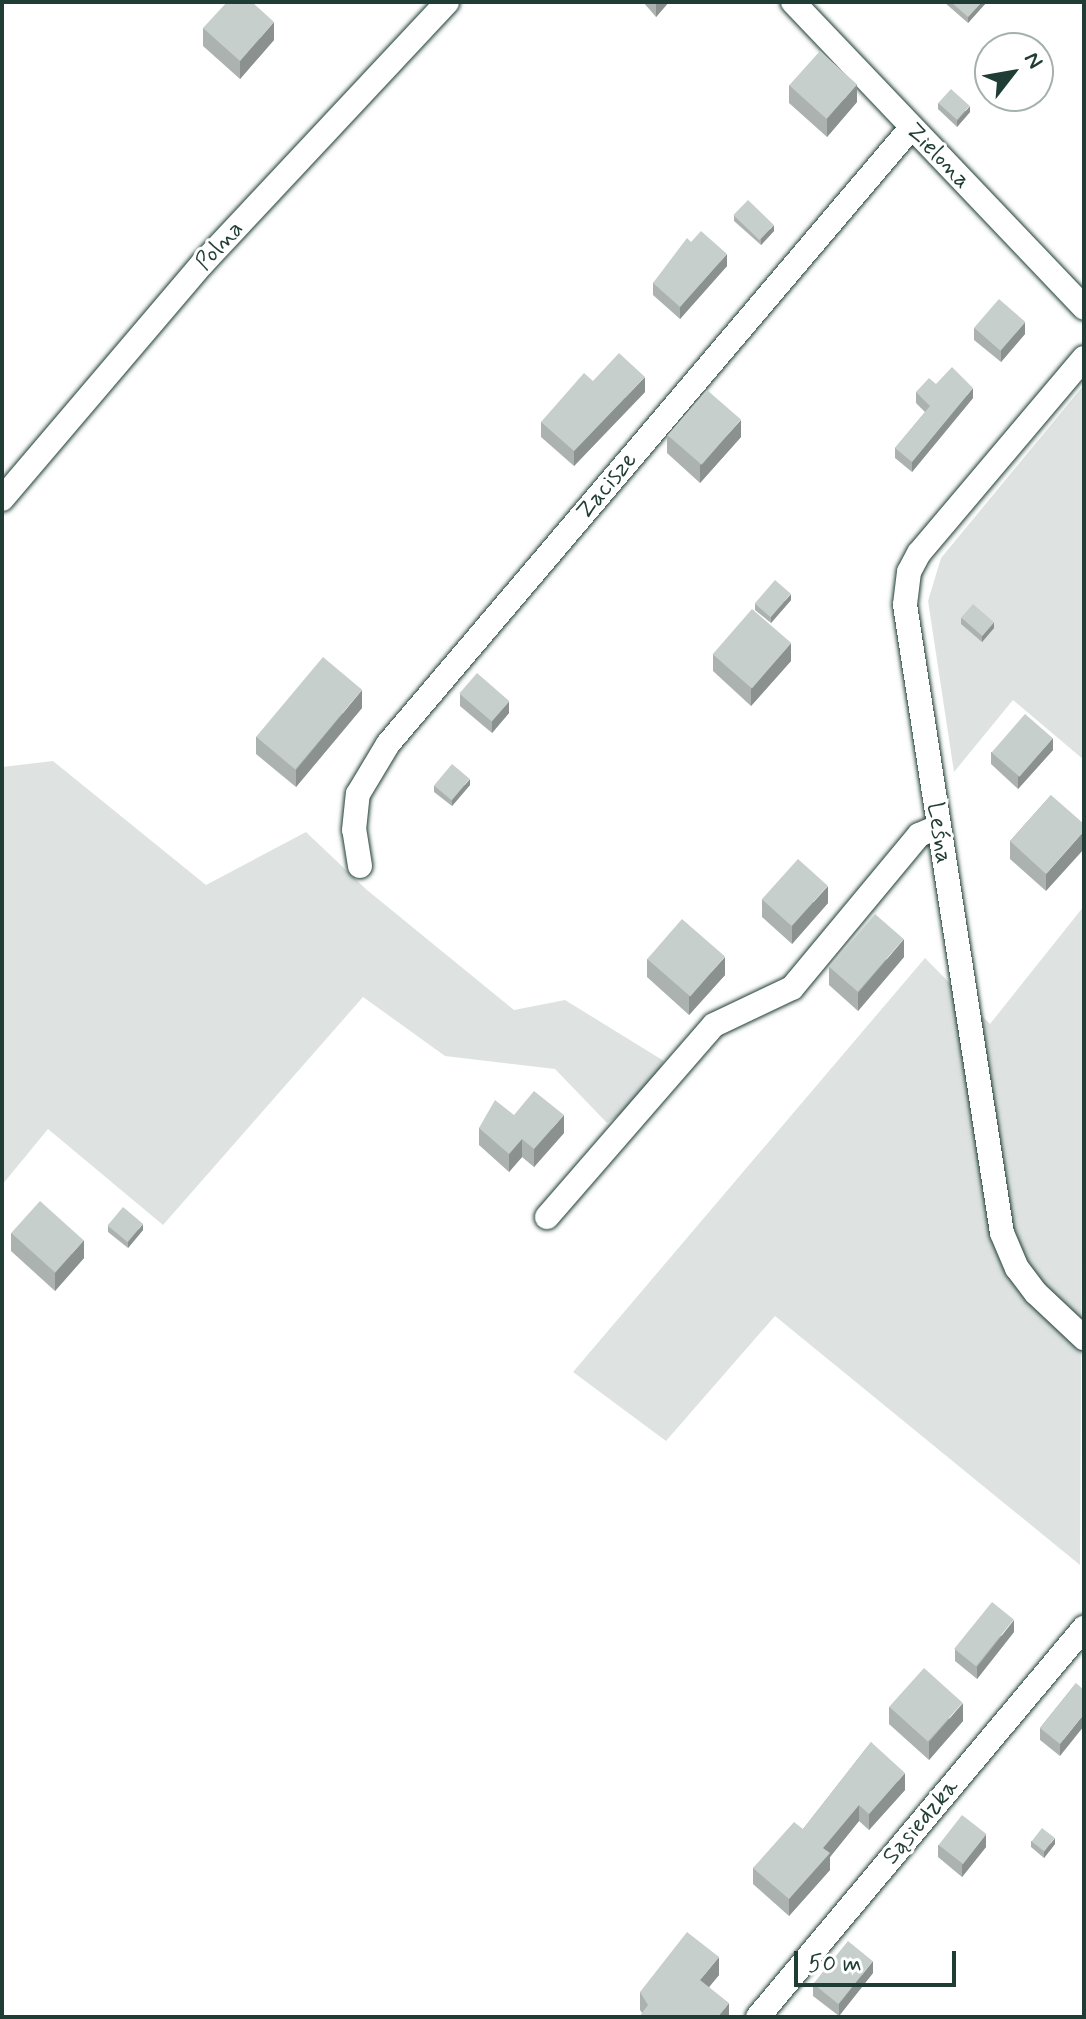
<!DOCTYPE html>
<meta charset="utf-8">
<style>
body{margin:0}
#map{position:relative;width:1086px;height:2019px;overflow:hidden;background:#fff;font-family:Mynerve,sans-serif}
div>[style]{position:absolute}
.green>*{inset:0;background:#dee3e2}
.roads{filter:drop-shadow(0 0 2px #1f3d34) drop-shadow(0 0 2px #1f3d34)}
.minor>*{height:24px;margin:-12px;padding:0 12px;transform-origin:12px;border-radius:12px;background:#fff}
.wall>*{inset:0;background:#abb2af}
.shaded-wall>*{inset:0;background:#8b918f}
.building>*{inset:0;background:#c7cfcc;transform-origin:0 0}
span{translate:-50% -50%;white-space:nowrap;text-align:center;line-height:1.15;-webkit-text-stroke:6px #fff;paint-order:stroke}
.street-label{font-size:24px;color:#1f3d34}
.frame{position:absolute;inset:0;border:4px solid #1f3d34;pointer-events:none}
.north{position:absolute;left:974px;top:32px;width:80px;height:80px;box-sizing:border-box;background:#fff;border:2px solid #a5b1ae;border-radius:50%;rotate:59deg;font-size:22px;font-weight:700;line-height:32px;text-align:center;color:#1f3d34}
.north::after{content:'';display:block;margin:auto;width:28px;height:36px;background:#1f3d34;clip-path:polygon(50% 0,100% 100%,50% 72%,0 100%)}
.scale{position:absolute;left:794px;top:1951px;width:162px;height:36px;box-sizing:border-box;border:4px solid #1f3d34;border-top:0;padding-left:10px;font-size:24px;line-height:28px;white-space:nowrap;color:#1f3d34;-webkit-text-stroke:6px #fff;paint-order:stroke}
</style>
<div id="map">
<div class="green">
<div style="clip-path:polygon(1084px 385px,1084px 760px,1013px 700px,954px 772px,928px 601px,941px 558px)"></div>
<div style="clip-path:polygon(53px 761px,206px 885px,306px 832px,367px 890px,514px 1010px,565px 1000px,664px 1061px,643px 1099px,607px 1123px,555px 1069px,445px 1056px,363px 997px,163px 1225px,48px 1129px,2px 1185px,2px 767px)"></div>
<div style="clip-path:polygon(1084px 906px,1080px 1565px,775px 1316px,666px 1441px,573px 1372px,925px 958px,990px 1024px)"></div>
</div>
<div class="roads">
<div class="minor">
<div style="left:793px;top:2px;width:422px;rotate:46.4deg"></div>
<div style="left:1084px;top:358px;width:255px;rotate:130.2deg"></div>
<div style="left:919px;top:553px;width:21px;rotate:118deg"></div>
<div style="left:909px;top:572px;width:33px;rotate:97deg"></div>
<div style="left:905px;top:605px;width:635px;rotate:81.22deg"></div>
<div style="left:1002px;top:1233px;width:38px;rotate:67deg"></div>
<div style="left:1017px;top:1268px;width:31px;rotate:53deg"></div>
<div style="left:1036px;top:1293px;width:66px;rotate:43.2deg"></div>
<div style="left:2px;top:499px;width:310px;rotate:-49.6deg"></div>
<div style="left:203px;top:263px;width:357px;rotate:-46.9deg"></div>
<div style="left:360px;top:866px;width:36px;rotate:-99deg"></div>
<div style="left:354px;top:830px;width:36px;rotate:-84deg"></div>
<div style="left:358px;top:794px;width:58px;rotate:-59deg"></div>
<div style="left:388px;top:744px;width:808px;rotate:-49.67deg"></div>
<div style="left:547px;top:1217px;width:254px;rotate:-49deg"></div>
<div style="left:714px;top:1025px;width:86px;rotate:-25.4deg"></div>
<div style="left:792px;top:988px;width:199px;rotate:-50.3deg"></div>
<div style="left:919px;top:835px;width:21px;rotate:-23deg"></div>
<div style="left:758px;top:2017px;width:508px;rotate:-50.04deg"></div>
</div>
</div>
<div class="wall">
<div style="clip-path:polygon(643px 2px,669px 2px,656px 17px)"></div>
<div style="clip-path:polygon(944px 2px,985px 2px,985px 4px,968px 23px)"></div>
<div style="clip-path:polygon(203px 28px,274px 40px,240px 79px,203px 46px)"></div>
<div style="clip-path:polygon(789px 85px,857px 102px,827px 137px,789px 103px)"></div>
<div style="clip-path:polygon(938px 103px,970px 112px,957px 127px,938px 109px)"></div>
<div style="clip-path:polygon(734px 215px,774px 231px,761px 245px,734px 221px)"></div>
<div style="clip-path:polygon(691px 242px,727px 266px,680px 319px,653px 295px,653px 283px)"></div>
<div style="clip-path:polygon(974px 328px,1025px 334px,1001px 362px,974px 340px)"></div>
<div style="clip-path:polygon(936px 384px,973px 398px,912px 472px,895px 458px,895px 448px,925px 412px,916px 403px,916px 392px)"></div>
<div style="clip-path:polygon(645px 392px,574px 466px,541px 437px,541px 422px)"></div>
<div style="clip-path:polygon(667px 435px,741px 437px,700px 483px,667px 453px)"></div>
<div style="clip-path:polygon(791px 600px,771px 623px,755px 610px,755px 604px)"></div>
<div style="clip-path:polygon(961px 618px,994px 628px,982px 642px,961px 624px)"></div>
<div style="clip-path:polygon(713px 654px,791px 661px,751px 706px,713px 671px)"></div>
<div style="clip-path:polygon(460px 694px,509px 713px,492px 733px,460px 706px)"></div>
<div style="clip-path:polygon(362px 708px,296px 787px,256px 754px,256px 737px)"></div>
<div style="clip-path:polygon(1053px 750px,1018px 789px,991px 764px,991px 752px)"></div>
<div style="clip-path:polygon(470px 785px,452px 806px,434px 792px,434px 786px)"></div>
<div style="clip-path:polygon(1051px 795px,1046px 891px,1010px 859px,1010px 841px)"></div>
<div style="clip-path:polygon(762px 899px,828px 903px,792px 944px,762px 917px)"></div>
<div style="clip-path:polygon(904px 957px,858px 1011px,829px 985px,829px 967px)"></div>
<div style="clip-path:polygon(647px 959px,725px 975px,689px 1015px,647px 977px)"></div>
<div style="clip-path:polygon(514px 1115px,564px 1133px,534px 1167px,522px 1157px,509px 1172px,479px 1145px,479px 1128px)"></div>
<div style="clip-path:polygon(108px 1226px,143px 1230px,128px 1248px,108px 1232px)"></div>
<div style="clip-path:polygon(11px 1233px,84px 1258px,55px 1291px,11px 1251px)"></div>
<div style="clip-path:polygon(1014px 1632px,977px 1679px,955px 1661px,955px 1649px)"></div>
<div style="clip-path:polygon(1076px 1683px,1060px 1756px,1040px 1740px,1040px 1728px)"></div>
<div style="clip-path:polygon(889px 1707px,963px 1721px,929px 1760px,889px 1724px)"></div>
<div style="clip-path:polygon(871px 1742px,905px 1790px,869px 1830px,859px 1821px,830px 1857px,830px 1870px,789px 1916px,753px 1884px,753px 1868px,803px 1829px)"></div>
<div style="clip-path:polygon(1031px 1841px,1055px 1844px,1044px 1858px,1031px 1847px)"></div>
<div style="clip-path:polygon(938px 1845px,986px 1847px,962px 1877px,938px 1857px)"></div>
<div style="clip-path:polygon(873px 1973px,839px 2016px,813px 1996px,813px 1983px)"></div>
<div style="clip-path:polygon(719px 1975px,709px 1987px,729px 2017px,642px 2013px,640px 2010px,640px 1992px)"></div>
</div>
<div class="shaded-wall">
<div style="clip-path:polygon(656px 2px,669px 2px,656px 17px)"></div>
<div style="clip-path:polygon(982px 2px,985px 2px,985px 4px,968px 23px,968px 17px)"></div>
<div style="clip-path:polygon(274px 22px,274px 40px,240px 79px,240px 61px)"></div>
<div style="clip-path:polygon(857px 84px,857px 102px,827px 137px,827px 119px)"></div>
<div style="clip-path:polygon(970px 106px,970px 112px,957px 127px,957px 121px)"></div>
<div style="clip-path:polygon(774px 225px,774px 231px,761px 245px,761px 239px)"></div>
<div style="clip-path:polygon(727px 254px,727px 266px,680px 319px,680px 307px)"></div>
<div style="clip-path:polygon(1025px 322px,1025px 334px,1001px 362px,1001px 350px)"></div>
<div style="clip-path:polygon(645px 377px,645px 392px,574px 466px,574px 451px)"></div>
<div style="clip-path:polygon(973px 388px,973px 398px,912px 472px,912px 462px)"></div>
<div style="clip-path:polygon(741px 420px,741px 437px,700px 483px,700px 465px)"></div>
<div style="clip-path:polygon(791px 594px,791px 600px,771px 623px,771px 617px)"></div>
<div style="clip-path:polygon(994px 622px,994px 628px,982px 642px,982px 636px)"></div>
<div style="clip-path:polygon(791px 643px,791px 661px,751px 706px,751px 688px)"></div>
<div style="clip-path:polygon(362px 690px,362px 708px,296px 787px,296px 770px)"></div>
<div style="clip-path:polygon(509px 701px,509px 713px,492px 733px,492px 721px)"></div>
<div style="clip-path:polygon(1053px 738px,1053px 750px,1018px 789px,1018px 777px)"></div>
<div style="clip-path:polygon(470px 779px,470px 785px,452px 806px,452px 800px)"></div>
<div style="clip-path:polygon(1084px 831px,1084px 849px,1046px 891px,1046px 874px)"></div>
<div style="clip-path:polygon(828px 886px,828px 903px,792px 944px,792px 926px)"></div>
<div style="clip-path:polygon(904px 939px,904px 957px,858px 1011px,858px 993px)"></div>
<div style="clip-path:polygon(725px 957px,725px 975px,689px 1015px,689px 997px)"></div>
<div style="clip-path:polygon(564px 1115px,564px 1133px,534px 1167px,534px 1149px)"></div>
<div style="clip-path:polygon(522px 1139px,522px 1157px,509px 1172px,509px 1154px)"></div>
<div style="clip-path:polygon(143px 1224px,143px 1230px,128px 1248px,128px 1242px)"></div>
<div style="clip-path:polygon(84px 1240px,84px 1258px,55px 1291px,55px 1273px)"></div>
<div style="clip-path:polygon(1014px 1620px,1014px 1632px,977px 1679px,977px 1667px)"></div>
<div style="clip-path:polygon(963px 1703px,963px 1721px,929px 1760px,929px 1742px)"></div>
<div style="clip-path:polygon(1084px 1714px,1084px 1726px,1060px 1756px,1060px 1744px)"></div>
<div style="clip-path:polygon(905px 1773px,905px 1790px,869px 1830px,869px 1814px)"></div>
<div style="clip-path:polygon(859px 1805px,859px 1821px,830px 1857px,830px 1870px,789px 1916px,789px 1899px,823px 1848px)"></div>
<div style="clip-path:polygon(986px 1834px,986px 1847px,962px 1877px,962px 1865px)"></div>
<div style="clip-path:polygon(1055px 1838px,1055px 1844px,1044px 1858px,1044px 1852px)"></div>
<div style="clip-path:polygon(719px 1957px,719px 1975px,700px 1998px,700px 1980px)"></div>
<div style="clip-path:polygon(873px 1961px,873px 1973px,839px 2016px,839px 2004px)"></div>
<div style="clip-path:polygon(729px 2003px,729px 2017px,718px 2017px)"></div>
</div>
<div class="building">
<div style="clip-path:polygon(227px 2px,252px 2px,274px 22px,240px 61px,203px 28px)"></div>
<div style="clip-path:polygon(951px 2px,982px 2px,968px 17px)"></div>
<div style="left:820px;top:51px;width:50px;height:46px;rotate:42deg"></div>
<div style="left:951px;top:89px;width:25px;height:19px;rotate:42deg"></div>
<div style="left:748px;top:200px;width:36px;height:21px;rotate:44deg"></div>
<div style="clip-path:polygon(701px 231px,727px 254px,680px 307px,653px 283px,687px 238px,691px 242px)"></div>
<div style="left:999px;top:299px;width:35px;height:38px;rotate:41deg"></div>
<div style="clip-path:polygon(619px 353px,645px 377px,574px 451px,541px 422px,584px 373px,593px 381px)"></div>
<div style="clip-path:polygon(952px 367px,973px 388px,912px 462px,895px 448px,930px 406px,916px 392px,929px 378px,936px 384px)"></div>
<div style="left:707px;top:390px;width:45px;height:60px;rotate:41deg"></div>
<div style="left:775px;top:580px;width:21px;height:31px;rotate:41deg"></div>
<div style="left:973px;top:604px;width:28px;height:18px;rotate:41deg"></div>
<div style="left:752px;top:609px;width:52px;height:60px;rotate:41deg"></div>
<div style="left:323px;top:657px;width:51px;height:104px;rotate:40deg"></div>
<div style="left:477px;top:673px;width:43px;height:27px;rotate:41deg"></div>
<div style="left:1025px;top:714px;width:37px;height:51px;rotate:41deg"></div>
<div style="left:452px;top:764px;width:23px;height:28px;rotate:40deg"></div>
<div style="clip-path:polygon(1051px 795px,1084px 824px,1084px 831px,1046px 874px,1010px 841px)"></div>
<div style="left:798px;top:859px;width:40px;height:54px;rotate:42deg"></div>
<div style="left:875px;top:914px;width:38px;height:70px;rotate:41deg"></div>
<div style="left:682px;top:919px;width:57px;height:53px;rotate:41deg"></div>
<div style="clip-path:polygon(534px 1091px,564px 1115px,534px 1149px,522px 1139px,509px 1154px,479px 1128px,495px 1100px,514px 1115px)"></div>
<div style="left:40px;top:1201px;width:59px;height:43px;rotate:42deg"></div>
<div style="left:123px;top:1207px;width:26px;height:24px;rotate:40deg"></div>
<div style="left:992px;top:1602px;width:28px;height:60px;rotate:39deg"></div>
<div style="left:924px;top:1668px;width:52px;height:52px;rotate:42deg"></div>
<div style="clip-path:polygon(1076px 1683px,1084px 1690px,1084px 1714px,1060px 1744px,1040px 1728px)"></div>
<div style="clip-path:polygon(871px 1742px,905px 1773px,869px 1814px,859px 1805px,823px 1848px,830px 1853px,789px 1899px,753px 1868px,794px 1822px,803px 1829px)"></div>
<div style="left:962px;top:1815px;width:31px;height:38px;rotate:38deg"></div>
<div style="left:1042px;top:1828px;width:16px;height:17px;rotate:38deg"></div>
<div style="clip-path:polygon(687px 1932px,719px 1957px,700px 1980px,729px 2003px,718px 2017px,639px 2017px,648px 2005px,640px 1992px)"></div>
<div style="left:848px;top:1941px;width:32px;height:55px;rotate:39deg"></div>
</div>
<div class="street-label">
<span style="left:938px;top:156px;rotate:46deg">Zielona</span>
<span style="left:220px;top:246px;rotate:-47deg">Polna</span>
<span style="left:607px;top:486px;rotate:-50deg">Zacisze</span>
<span style="left:939px;top:833px;rotate:81deg">Leśna</span>
<span style="left:921px;top:1822px;rotate:-50deg">Sąsiedzka</span>
</div>
<div class="frame"></div>
<div class="north">N</div>
<div class="scale">50 m</div>
</div>
